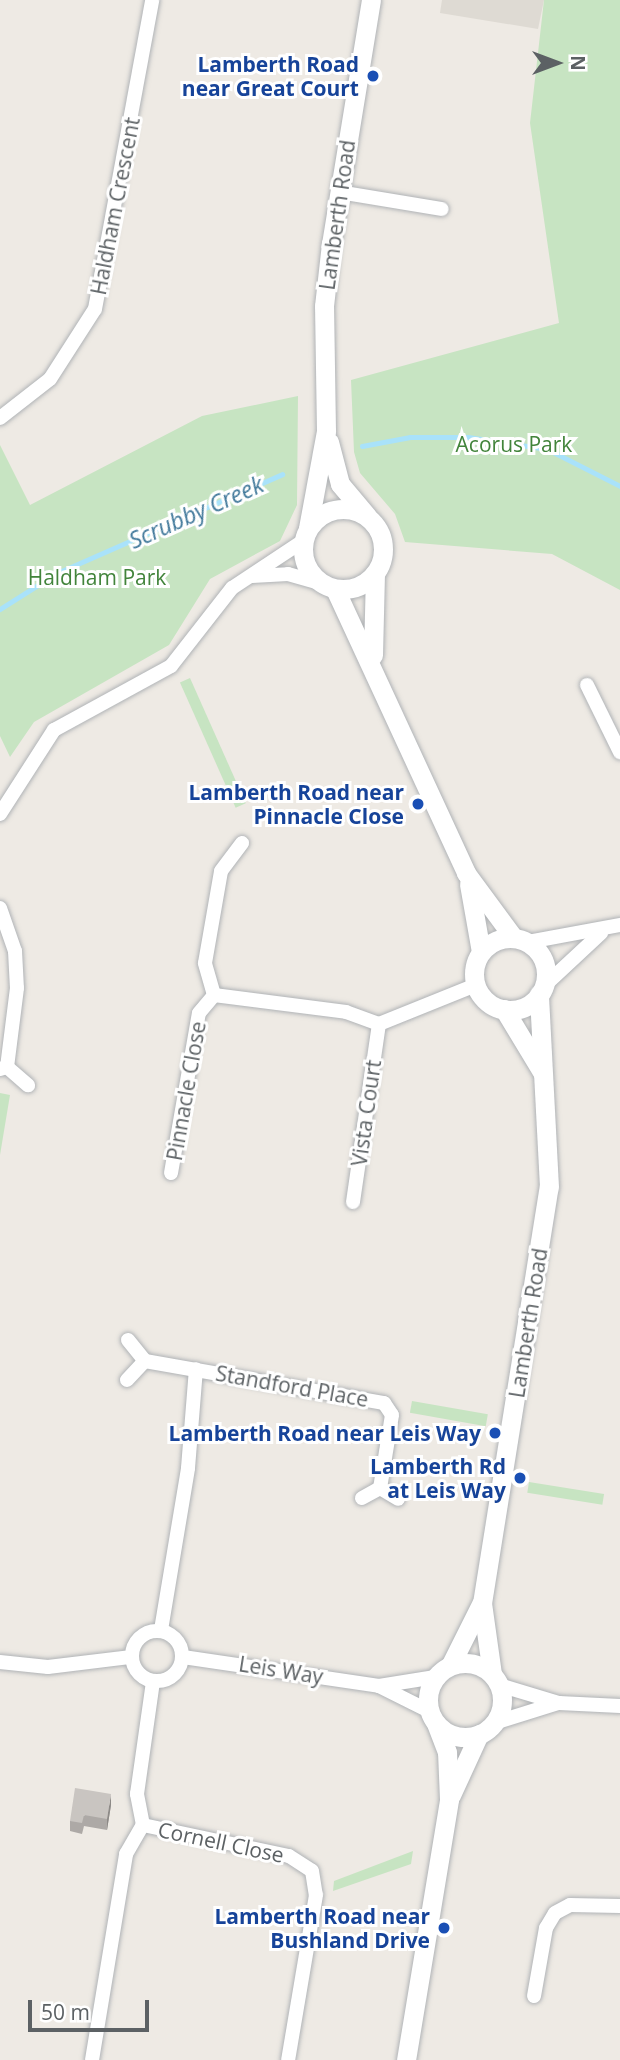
<!DOCTYPE html>
<style>
body{margin:0}
#map{position:relative;width:620px;height:2060px;overflow:hidden;background:#eeeae4;font-family:"Open Sans",sans-serif}
div>[style]{position:absolute}
.education>*{inset:0;background:#dedad3}
.green>*{inset:0;background:#c7e4c2;transform-origin:0 0}
.stream>*{height:5px;margin:-2.5px;padding:0 2.5px;transform-origin:2.5px;border-radius:2.5px;background:#a9e2fa}
.roads{filter:drop-shadow(0 0 2px #b0b3b6) drop-shadow(0 0 2px #b0b3b6)}
.street>*{height:14px;margin:-7px;padding:0 7px;transform-origin:7px;border-radius:7px;background:#fff}
.street>.ring{margin:-7px;padding:0;box-sizing:content-box;background:none;border:14px solid #fff;border-radius:50%}
.secondary>*{height:19px;margin:-9.5px;padding:0 9.5px;transform-origin:9.5px;border-radius:9.5px;background:#fff}
.secondary>.ring{margin:-9.5px;padding:0;box-sizing:content-box;background:none;border:19px solid #fff;border-radius:50%}
.wall>*{inset:0;background:#ada9a6}
.shaded-wall>*{inset:0;background:#8d8a87}
.building>*{inset:0;background:#c9c5c1}
.dots>*{width:19px;height:19px;translate:-50% -50%;box-sizing:border-box;border:4px solid #fff;border-radius:50%}
span{translate:-50% -50%;white-space:nowrap;text-align:center;line-height:1.15;-webkit-text-stroke:6px #fff;paint-order:stroke}
.transit-label{font-size:21px;color:#164399;font-weight:700}
.right{translate:-100% -50%;text-align:right}
.street-label{font-size:21px;color:#5c6164}
.park-label{font-size:21px;color:#42843b}
.water-label{font-size:23px;color:#40789a;font-style:italic}
.north{position:absolute;left:522px;top:28px;width:70px;height:70px;-webkit-text-stroke:5px #fff;paint-order:stroke;rotate:90deg;font-size:19px;font-weight:700;line-height:28px;text-align:center;color:#5c6164}
.north::after{content:'';display:block;margin:auto;width:24px;height:32px;background:#5c6164;clip-path:polygon(50% 0,100% 100%,50% 72%,0 100%)}
.scale{position:absolute;left:28px;top:2000px;width:121px;height:32px;box-sizing:border-box;border:4px solid #5c6164;border-top:0;padding-left:9px;font-size:21px;line-height:24px;white-space:nowrap;color:#5c6164;-webkit-text-stroke:5px #fff;paint-order:stroke}
</style>
<div id="map">
<div class="education">
<div style="clip-path:polygon(442px 0,544px 0,538px 29px,440px 13px)"></div>
</div>
<div class="green">
<div style="clip-path:polygon(544px 0,620px 0,620px 590px,552px 554px,405px 542px,395px 514px,360px 473px,354px 452px,351px 380px,559px 323px,530px 123px)"></div>
<div style="clip-path:polygon(298px 396px,297px 505px,280px 541px,210px 579px,169px 645px,34px 722px,10px 757px,0 736px,0 445px,30px 505px,202px 416px)"></div>
<div style="left:190px;top:678px;width:137px;height:11px;rotate:66deg"></div>
<div style="clip-path:polygon(0 1093px,10px 1095px,0 1155px)"></div>
<div style="left:412px;top:1401px;width:77px;height:12px;rotate:10deg"></div>
<div style="left:529px;top:1482px;width:76px;height:11px;rotate:9deg"></div>
<div style="clip-path:polygon(413px 1851px,411px 1864px,333px 1891px,334px 1881px)"></div>
</div>
<div class="stream">
<div style="left:362px;top:446px;width:49px;rotate:-10.6deg"></div>
<div style="left:410px;top:437px;width:58px"></div>
<div style="left:468px;top:437px;width:80px;rotate:8.6deg"></div>
<div style="left:547px;top:449px;width:82px;rotate:26.9deg"></div>
<div style="left:0;top:609px;width:67px;rotate:-32.3deg"></div>
<div style="left:57px;top:573px;width:246px;rotate:-23.7deg"></div>
</div>
<div class="roads">
<div class="street">
<div style="left:339px;top:192px;width:104px;rotate:9.4deg"></div>
<div style="left:0;top:418px;width:63px;rotate:-38deg"></div>
<div style="left:50px;top:379px;width:83px;rotate:-57.3deg"></div>
<div style="left:95px;top:309px;width:314px;rotate:-79.5deg"></div>
<div style="left:252px;top:576px;width:36px;rotate:-3deg"></div>
<div style="left:288px;top:574px;width:33px;rotate:16deg"></div>
<div style="left:587px;top:685px;width:75px;rotate:63.8deg"></div>
<div style="left:0;top:814px;width:100px;rotate:-57.3deg"></div>
<div style="left:54px;top:730px;width:133px;rotate:-28.7deg"></div>
<div style="left:171px;top:666px;width:99px;rotate:-52deg"></div>
<div style="left:232px;top:588px;width:85px;rotate:-33.5deg"></div>
<div style="left:0;top:908px;width:46px;rotate:70.8deg"></div>
<div style="left:15px;top:951px;width:37px;rotate:87deg"></div>
<div style="left:17px;top:988px;width:80px;rotate:97.2deg"></div>
<div style="left:528px;top:942px;width:94px;rotate:-10.5deg"></div>
<div style="left:544px;top:986px;width:78px;rotate:-42.9deg"></div>
<div style="left:214px;top:995px;width:33px;rotate:-106deg"></div>
<div style="left:205px;top:963px;width:93px;rotate:-80.1deg"></div>
<div style="left:221px;top:871px;width:35px;rotate:-53deg"></div>
<div style="left:0;top:1069px;width:7px;rotate:-16deg"></div>
<div style="left:7px;top:1067px;width:28px;rotate:41deg"></div>
<div style="left:171px;top:1173px;width:162px;rotate:-80.1deg"></div>
<div style="left:199px;top:1013px;width:23px;rotate:-50deg"></div>
<div style="left:214px;top:995px;width:133px;rotate:7.3deg"></div>
<div style="left:346px;top:1012px;width:35px;rotate:20deg"></div>
<div style="left:379px;top:1024px;width:105px;rotate:-21.9deg"></div>
<div style="left:353px;top:1202px;width:180px;rotate:-81.7deg"></div>
<div style="left:145px;top:1361px;width:243px;rotate:10deg"></div>
<div style="left:384px;top:1403px;width:14px;rotate:56deg"></div>
<div style="left:392px;top:1415px;width:74px;rotate:99.3deg"></div>
<div style="left:127px;top:1380px;width:26px;rotate:-47deg"></div>
<div style="left:145px;top:1361px;width:27px;rotate:-129deg"></div>
<div style="left:362px;top:1498px;width:21px;rotate:-29deg"></div>
<div style="left:380px;top:1488px;width:21px;rotate:31deg"></div>
<div style="left:161px;top:1630px;width:164px;rotate:-80.5deg"></div>
<div style="left:188px;top:1468px;width:99px;rotate:-85.4deg"></div>
<div class="ring" style="left:132px;top:1631px;width:36px;height:36px"></div>
<div style="left:183px;top:1657px;width:198px;rotate:8.4deg"></div>
<div style="left:379px;top:1686px;width:56px;rotate:26.6deg"></div>
<div style="left:0;top:1662px;width:48px;rotate:5.9deg"></div>
<div style="left:48px;top:1667px;width:84px;rotate:-6.9deg"></div>
<div style="left:499px;top:1685px;width:63px;rotate:16.7deg"></div>
<div style="left:559px;top:1703px;width:61px;rotate:2.8deg"></div>
<div style="left:379px;top:1686px;width:57px;rotate:-9.1deg"></div>
<div style="left:494px;top:1723px;width:67px;rotate:-17.4deg"></div>
<div style="left:143px;top:1825px;width:149px;rotate:12deg"></div>
<div style="left:289px;top:1856px;width:27px;rotate:33deg"></div>
<div style="left:312px;top:1871px;width:24px;rotate:81deg"></div>
<div style="left:316px;top:1895px;width:167px;rotate:99.6deg"></div>
<div style="left:534px;top:1996px;width:69px;rotate:-80deg"></div>
<div style="left:546px;top:1928px;width:17px;rotate:-59deg"></div>
<div style="left:555px;top:1913px;width:17px;rotate:-28deg"></div>
<div style="left:570px;top:1905px;width:50px;rotate:1.1deg"></div>
<div style="left:92px;top:2060px;width:209px;rotate:-80.6deg"></div>
<div style="left:126px;top:1854px;width:34px;rotate:-60deg"></div>
<div style="left:143px;top:1825px;width:32px;rotate:-101deg"></div>
<div style="left:137px;top:1794px;width:114px;rotate:-81.9deg"></div>
</div>
<div class="secondary">
<div style="left:329px;top:442px;width:43px;rotate:75.3deg"></div>
<div style="left:340px;top:484px;width:42px;rotate:49.8deg"></div>
<div class="ring" style="left:303px;top:509px;width:61px;height:61px"></div>
<div style="left:308px;top:528px;width:99px;rotate:-79.5deg"></div>
<div style="left:326px;top:431px;width:125px;rotate:-90.9deg"></div>
<div style="left:324px;top:306px;width:62px;rotate:-83.6deg"></div>
<div style="left:331px;top:244px;width:247px;rotate:-80.7deg"></div>
<div style="left:335px;top:589px;width:313px;rotate:65.2deg"></div>
<div style="left:466px;top:873px;width:79px;rotate:53.7deg"></div>
<div style="left:373px;top:655px;width:82px;rotate:-88.6deg"></div>
<div style="left:469px;top:884px;width:69px;rotate:80deg"></div>
<div class="ring" style="left:474px;top:938px;width:53px;height:53px"></div>
<div style="left:504px;top:1009px;width:74px;rotate:58.9deg"></div>
<div class="ring" style="left:428px;top:1663px;width:55px;height:55px"></div>
<div style="left:451px;top:1664px;width:67px;rotate:-63.4deg"></div>
<div style="left:492px;top:1674px;width:72px;rotate:-98deg"></div>
<div style="left:482px;top:1603px;width:421px;rotate:-80.9deg"></div>
<div style="left:549px;top:1187px;width:193px;rotate:-93deg"></div>
<div style="left:451px;top:1795px;width:67px;rotate:-65.3deg"></div>
<div style="left:406px;top:2060px;width:265px;rotate:-80.6deg"></div>
<div style="left:449px;top:1799px;width:47px;rotate:-92.4deg"></div>
<div style="left:447px;top:1752px;width:30px;rotate:-111deg"></div>
</div>
</div>
<div class="wall">
<div style="clip-path:polygon(111px 1805px,107px 1830px,84px 1826px,82px 1834px,70px 1831px,70px 1821px)"></div>
</div>
<div class="shaded-wall">
<div style="clip-path:polygon(111px 1794px,111px 1805px,107px 1830px,107px 1819px)"></div>
</div>
<div class="building">
<div style="clip-path:polygon(75px 1788px,111px 1794px,107px 1819px,84px 1815px,82px 1823px,70px 1821px)"></div>
</div>
<div class="dots">
<div style="left:373px;top:76px;background:#1a4fb4"></div>
<div style="left:418px;top:804px;background:#1a4fb4"></div>
<div style="left:495px;top:1433px;background:#1a4fb4"></div>
<div style="left:520px;top:1478px;background:#1a4fb4"></div>
<div style="left:444px;top:1928px;background:#1a4fb4"></div>
</div>
<div class="transit-label">
<span class="right" style="left:359px;top:76px">Lamberth Road<br>near Great Court</span>
<span class="right" style="left:404px;top:804px">Lamberth Road near<br>Pinnacle Close</span>
<span class="right" style="left:481px;top:1433px">Lamberth Road near Leis Way</span>
<span class="right" style="left:506px;top:1478px">Lamberth Rd<br>at Leis Way</span>
<span class="right" style="left:430px;top:1928px">Lamberth Road near<br>Bushland Drive</span>
</div>
<div class="street-label">
<span style="left:115px;top:206px;rotate:-79deg">Haldham Crescent</span>
<span style="left:337px;top:215px;rotate:-82deg">Lamberth Road</span>
<span style="left:186px;top:1091px;rotate:-80deg">Pinnacle Close</span>
<span style="left:366px;top:1113px;rotate:-82deg">Vista Court</span>
<span style="left:528px;top:1323px;rotate:-81deg">Lamberth Road</span>
<span style="left:292px;top:1386px;rotate:10deg">Standford Place</span>
<span style="left:281px;top:1670px;rotate:9deg">Leis Way</span>
<span style="left:221px;top:1842px;rotate:12deg">Cornell Close</span>
</div>
<div class="park-label">
<span style="left:514px;top:444px">Acorus Park</span>
<span style="left:97px;top:577px">Haldham Park</span>
</div>
<div class="water-label">
<span style="left:196px;top:512px;rotate:-24deg">Scrubby Creek</span>
</div>
<div class="north">N</div>
<div class="scale">50 m</div>
</div>
